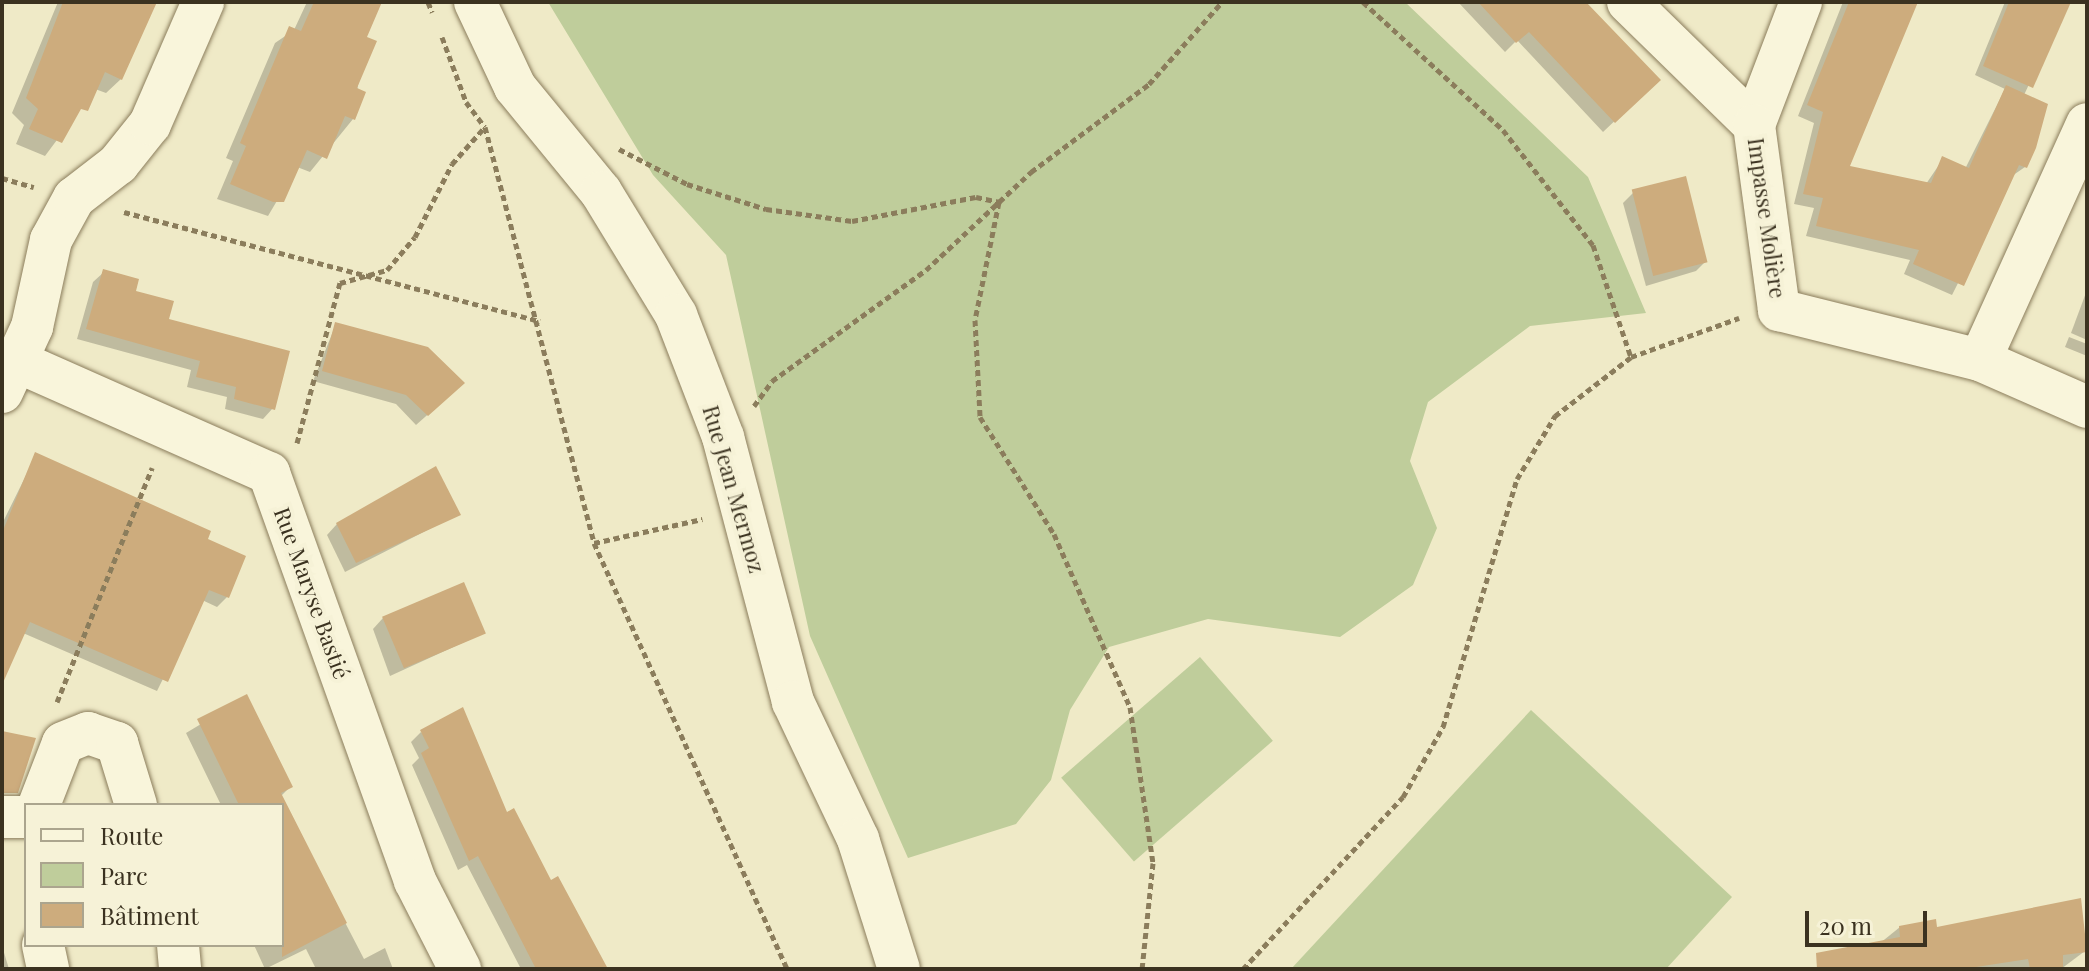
<!DOCTYPE html>
<meta charset="utf-8">
<style>
body{margin:0}
#map{position:relative;width:2089px;height:971px;overflow:hidden;background:#efeac7;font-family:"Playfair Display",serif}
div>[style]{position:absolute}
.green>*{inset:0;background:#bfcd9b;transform-origin:0 0}
.shadow>*{inset:0;background:#0003}
.building>*{inset:0;background:#cdac7d;transform-origin:0 0}
.path>*{height:5px;margin-top:-2.5px;transform-origin:0;background:repeating-linear-gradient(90deg,#8b7d5c 0 6px,transparent 0 10px)}
.roads{filter:drop-shadow(0 0 2px #8b7d5c) drop-shadow(0 0 2px #8b7d5c)}
.minor>*{height:42px;margin:-21px;padding:0 21px;transform-origin:21px;border-radius:21px;background:#f9f5db}
span{translate:-50% -50%;white-space:nowrap;text-align:center;line-height:1.15;-webkit-text-stroke:8px #f6f2d7;paint-order:stroke}
.street-label{font-size:22px;color:#3b3220}
.frame{position:absolute;inset:0;border:4px solid #3b3220;pointer-events:none}
.legend{position:absolute;left:24px;top:803px;width:260px;height:144px;box-sizing:border-box;background:#f6f2d7;border:2px solid #aba58e;margin:0;padding:10px 14px;list-style:none;font-size:24px;color:#3b3220}
.legend li{display:flex;align-items:center;gap:16px;height:40px}
.legend b{width:40px;border:2px solid #aba58e}
.scale{position:absolute;left:1805px;top:911px;width:122px;height:36px;box-sizing:border-box;border:4px solid #3b3220;border-top:0;padding-left:10px;font-size:24px;line-height:28px;white-space:nowrap;color:#3b3220;-webkit-text-stroke:6px #f6f2d7;paint-order:stroke}
</style>
<div id="map">
<div class="green">
<div style="clip-path:polygon(548px 2px,1405px 2px,1588px 177px,1646px 313px,1530px 326px,1428px 402px,1410px 461px,1437px 528px,1413px 585px,1340px 637px,1208px 619px,1109px 647px,1070px 710px,1051px 780px,1016px 824px,908px 858px,810px 636px,726px 255px,653px 175px)"></div>
<div style="left:1200px;top:657px;width:111px;height:184px;rotate:49deg"></div>
<div style="clip-path:polygon(1531px 710px,1732px 897px,1666px 969px,1291px 969px)"></div>
</div>
<div class="shadow">
<div style="clip-path:polygon(58px 2px,155px 2px,121px 79px,106px 93px,95px 89px,45px 156px,16px 144px,24px 125px,12px 113px)"></div>
<div style="clip-path:polygon(307px 2px,379px 2px,365px 38px,353px 119px,310px 172px,297px 167px,268px 216px,217px 199px,233px 161px,226px 158px,275px 43px,294px 30px)"></div>
<div style="clip-path:polygon(1458px 2px,1561px 2px,1658px 80px,1603px 132px,1517px 40px,1505px 52px)"></div>
<div style="clip-path:polygon(1843px 2px,1916px 2px,1847px 168px,1926px 184px,1943px 159px,1965px 169px,2005px 89px,1975px 75px,2005px 2px,2068px 2px,2024px 95px,2025px 167px,2012px 176px,1952px 295px,1904px 274px,1910px 260px,1806px 236px,1814px 208px,1794px 204px,1814px 123px,1798px 116px)"></div>
<div style="clip-path:polygon(1633px 193px,1706px 261px,1696px 271px,1646px 286px,1623px 203px)"></div>
<div style="clip-path:polygon(104px 272px,134px 292px,273px 408px,263px 419px,225px 409px,227px 397px,187px 387px,191px 370px,77px 339px,93px 282px)"></div>
<div style="clip-path:polygon(2087px 290px,2087px 340px,2071px 333px)"></div>
<div style="clip-path:polygon(336px 324px,452px 393px,416px 425px,396px 404px,313px 381px)"></div>
<div style="clip-path:polygon(2069px 337px,2087px 344px,2087px 356px,2065px 347px)"></div>
<div style="clip-path:polygon(36px 455px,205px 540px,227px 597px,217px 607px,202px 600px,157px 691px,23px 633px,2px 668px,2px 524px)"></div>
<div style="clip-path:polygon(459px 514px,345px 572px,327px 535px,337px 524px)"></div>
<div style="clip-path:polygon(383px 618px,484px 633px,390px 676px,373px 629px)"></div>
<div style="clip-path:polygon(246px 697px,291px 786px,280px 797px,364px 959px,385px 948px,393px 969px,316px 969px,306px 949px,265px 969px,254px 945px,282px 945px,282px 805px,221px 805px,186px 733px)"></div>
<div style="clip-path:polygon(421px 732px,506px 815px,606px 969px,521px 969px,467px 865px,458px 870px,412px 765px,419px 758px,411px 742px)"></div>
<div style="clip-path:polygon(1900px 927px,1936px 929px,2085px 951px,2061px 969px,1848px 969px)"></div>
<div style="clip-path:polygon(2px 946px,9px 969px,2px 969px)"></div>
</div>
<div class="building">
<div style="clip-path:polygon(63px 2px,157px 2px,122px 80px,105px 72px,88px 111px,81px 109px,62px 143px,29px 129px,38px 109px,26px 98px)"></div>
<div style="clip-path:polygon(314px 2px,382px 2px,367px 37px,377px 41px,357px 88px,366px 92px,355px 120px,345px 116px,327px 159px,307px 150px,284px 202px,273px 202px,230px 184px,246px 146px,240px 143px,289px 26px,301px 31px)"></div>
<div style="clip-path:polygon(1478px 2px,1586px 2px,1661px 80px,1615px 123px,1529px 32px,1516px 43px)"></div>
<div style="clip-path:polygon(1849px 2px,1918px 2px,1850px 166px,1931px 183px,1942px 156px,1969px 168px,2006px 85px,2048px 104px,2036px 148px,2027px 168px,2019px 165px,1964px 286px,1913px 264px,1919px 250px,1816px 226px,1823px 198px,1803px 194px,1823px 112px,1807px 105px)"></div>
<div style="clip-path:polygon(2009px 2px,2071px 2px,2033px 88px,1983px 66px)"></div>
<div style="left:1686px;top:176px;width:89px;height:56px;rotate:76deg"></div>
<div style="clip-path:polygon(103px 269px,139px 279px,136px 291px,174px 301px,169px 319px,290px 351px,275px 410px,234px 399px,236px 387px,196px 377px,200px 361px,86px 329px)"></div>
<div style="clip-path:polygon(335px 322px,428px 347px,465px 383px,428px 416px,406px 395px,322px 371px)"></div>
<div style="clip-path:polygon(35px 452px,211px 531px,208px 539px,246px 556px,229px 598px,209px 590px,168px 682px,30px 622px,2px 685px,2px 533px)"></div>
<div style="clip-path:polygon(436px 466px,461px 515px,356px 563px,336px 523px)"></div>
<div style="left:464px;top:582px;width:56px;height:89px;rotate:67deg"></div>
<div style="clip-path:polygon(247px 694px,293px 787px,281px 793px,347px 923px,282px 957px,282px 805px,239px 805px,197px 719px)"></div>
<div style="clip-path:polygon(463px 707px,507px 812px,514px 808px,551px 880px,558px 876px,608px 969px,536px 969px,478px 856px,469px 861px,421px 753px,429px 748px,420px 730px)"></div>
<div style="clip-path:polygon(2px 731px,36px 738px,18px 793px,2px 793px)"></div>
<div style="clip-path:polygon(2081px 898px,2087px 952px,2063px 955px,2063px 969px,2030px 969px,2028px 959px,1963px 969px,1817px 969px,1816px 953px,1900px 937px,1899px 926px,1936px 919px,1937px 927px)"></div>
</div>
<div class="path">
<div style="left:428px;top:2px;width:11px;rotate:68deg"></div>
<div style="left:1363px;top:2px;width:190px;rotate:42.4deg"></div>
<div style="left:1503px;top:130px;width:146px;rotate:52deg"></div>
<div style="left:1593px;top:245px;width:118px;rotate:71.3deg"></div>
<div style="left:442px;top:37px;width:69px;rotate:69.7deg"></div>
<div style="left:466px;top:102px;width:31px;rotate:53deg"></div>
<div style="left:485px;top:127px;width:430px;rotate:75.3deg"></div>
<div style="left:594px;top:543px;width:468px;rotate:65.6deg"></div>
<div style="left:619px;top:149px;width:76px;rotate:27.2deg"></div>
<div style="left:687px;top:184px;width:83px;rotate:17.6deg"></div>
<div style="left:766px;top:209px;width:87px;rotate:7.9deg"></div>
<div style="left:852px;top:221px;width:126px;rotate:-11deg"></div>
<div style="left:976px;top:197px;width:24px;rotate:12deg"></div>
<div style="left:999px;top:202px;width:120px;rotate:101.5deg"></div>
<div style="left:975px;top:320px;width:97px;rotate:87deg"></div>
<div style="left:980px;top:417px;width:138px;rotate:57.7deg"></div>
<div style="left:1054px;top:534px;width:189px;rotate:66.3deg"></div>
<div style="left:1130px;top:707px;width:158px;rotate:81.6deg"></div>
<div style="left:1153px;top:863px;width:107px;rotate:95.9deg"></div>
<div style="left:2px;top:178px;width:33px;rotate:16deg"></div>
<div style="left:124px;top:212px;width:430px;rotate:14.7deg"></div>
<div style="left:754px;top:406px;width:31px;rotate:-54deg"></div>
<div style="left:772px;top:381px;width:190px;rotate:-35.8deg"></div>
<div style="left:926px;top:270px;width:144px;rotate:-43deg"></div>
<div style="left:1031px;top:172px;width:147px;rotate:-36.7deg"></div>
<div style="left:1149px;top:84px;width:110px;rotate:-48.3deg"></div>
<div style="left:297px;top:443px;width:166px;rotate:-75deg"></div>
<div style="left:340px;top:283px;width:49px;rotate:-15.5deg"></div>
<div style="left:387px;top:270px;width:43px;rotate:-49.7deg"></div>
<div style="left:415px;top:237px;width:82px;rotate:-63.1deg"></div>
<div style="left:452px;top:164px;width:48px;rotate:-48.4deg"></div>
<div style="left:594px;top:543px;width:111px;rotate:-12.5deg"></div>
<div style="left:57px;top:702px;width:253px;rotate:-67.9deg"></div>
<div style="left:1243px;top:969px;width:235px;rotate:-47.1deg"></div>
<div style="left:1403px;top:797px;width:81px;rotate:-60.3deg"></div>
<div style="left:1443px;top:727px;width:259px;rotate:-73.4deg"></div>
<div style="left:1517px;top:479px;width:74px;rotate:-58.9deg"></div>
<div style="left:1555px;top:416px;width:96px;rotate:-37.8deg"></div>
<div style="left:1631px;top:357px;width:115px;rotate:-19.9deg"></div>
</div>
<div class="roads">
<div class="minor">
<div style="left:475px;top:2px;width:94px;rotate:64.8deg"></div>
<div style="left:515px;top:87px;width:136px;rotate:50.7deg"></div>
<div style="left:601px;top:192px;width:144px;rotate:58.6deg"></div>
<div style="left:676px;top:315px;width:131px;rotate:68.9deg"></div>
<div style="left:723px;top:437px;width:274px;rotate:75.2deg"></div>
<div style="left:793px;top:702px;width:152px;rotate:64.6deg"></div>
<div style="left:858px;top:839px;width:136px;rotate:72.5deg"></div>
<div style="left:1628px;top:2px;width:176px;rotate:44.3deg"></div>
<div style="left:1801px;top:2px;width:132px;rotate:110.9deg"></div>
<div style="left:1754px;top:125px;width:187px;rotate:82.3deg"></div>
<div style="left:1779px;top:310px;width:207px;rotate:14deg"></div>
<div style="left:1980px;top:360px;width:117px;rotate:23.7deg"></div>
<div style="left:1980px;top:360px;width:259px;rotate:-65.6deg"></div>
<div style="left:16px;top:361px;width:277px;rotate:23.9deg"></div>
<div style="left:269px;top:473px;width:433px;rotate:70.3deg"></div>
<div style="left:415px;top:881px;width:99px;rotate:62.9deg"></div>
<div style="left:2px;top:392px;width:72px;rotate:-65.2deg"></div>
<div style="left:32px;top:327px;width:89px;rotate:-77.7deg"></div>
<div style="left:51px;top:240px;width:48px;rotate:-61.3deg"></div>
<div style="left:74px;top:198px;width:56px;rotate:-37.7deg"></div>
<div style="left:118px;top:164px;width:51px;rotate:-51.3deg"></div>
<div style="left:150px;top:124px;width:133px;rotate:-66.5deg"></div>
<div style="left:39px;top:805px;width:66px;rotate:-68.8deg"></div>
<div style="left:63px;top:743px;width:27px;rotate:-22deg"></div>
<div style="left:88px;top:733px;width:31px;rotate:19deg"></div>
<div style="left:117px;top:743px;width:65px;rotate:73deg"></div>
<div style="left:2px;top:817px;width:24px"></div>
<div style="left:43px;top:945px;width:25px;rotate:78deg"></div>
<div style="left:178px;top:945px;width:24px;rotate:85deg"></div>
</div>
</div>
<div class="street-label">
<span style="left:1767px;top:218px;rotate:82deg">Impasse Molière</span>
<span style="left:734px;top:489px;rotate:74deg">Rue Jean Mermoz</span>
<span style="left:312px;top:593px;rotate:70deg">Rue Maryse Bastié</span>
</div>
<div class="frame"></div>
<ul class="legend">
<li><b style="height:10px;background:#f9f5db"></b>Route</li>
<li><b style="height:22px;background:#bfcd9b"></b>Parc</li>
<li><b style="height:22px;background:#cdac7d"></b>Bâtiment</li>
</ul>
<div class="scale">20 m</div>
</div>
